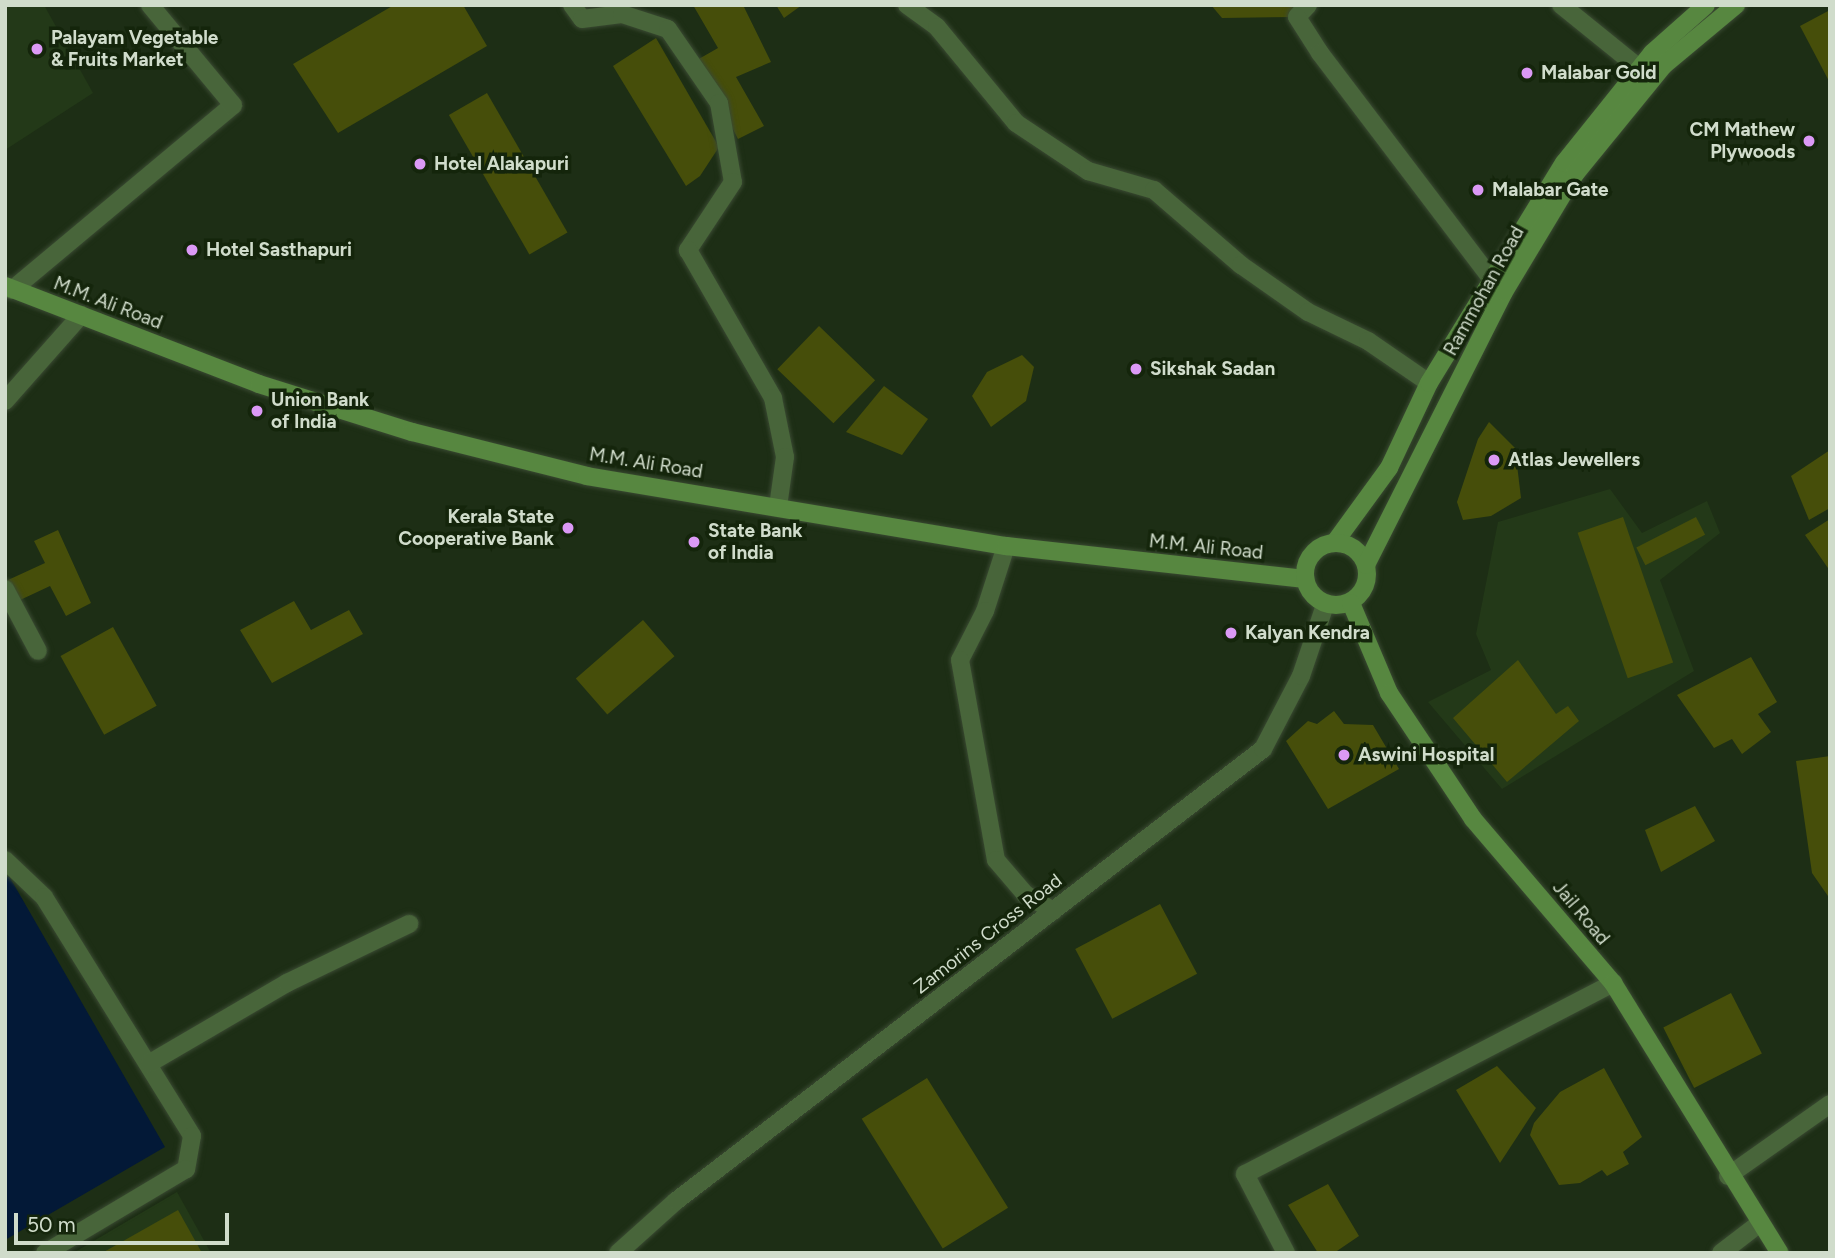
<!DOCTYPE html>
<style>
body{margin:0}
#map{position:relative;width:1835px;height:1258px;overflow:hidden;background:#1d2e15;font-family:Figtree,sans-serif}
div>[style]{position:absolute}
.built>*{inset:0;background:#233918}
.water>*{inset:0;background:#031937}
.building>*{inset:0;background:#464e0a;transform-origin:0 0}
.roads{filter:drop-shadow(0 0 2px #3a4a32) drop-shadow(0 0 2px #3a4a32)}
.street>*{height:18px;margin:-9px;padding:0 9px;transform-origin:9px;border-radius:9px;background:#48653a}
.secondary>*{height:18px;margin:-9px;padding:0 9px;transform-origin:9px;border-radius:9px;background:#578740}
.secondary>.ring{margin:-9px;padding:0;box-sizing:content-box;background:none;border:18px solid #578740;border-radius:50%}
.dots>*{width:19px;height:19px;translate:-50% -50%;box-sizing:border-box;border:4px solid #14250b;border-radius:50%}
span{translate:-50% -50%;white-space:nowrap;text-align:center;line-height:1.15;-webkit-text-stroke:7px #14250b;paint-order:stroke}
.poi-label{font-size:19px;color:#d0dccb;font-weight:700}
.left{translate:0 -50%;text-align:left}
.right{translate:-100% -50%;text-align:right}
.street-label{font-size:19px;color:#d0dccb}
.frame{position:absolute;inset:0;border:7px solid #d0dccb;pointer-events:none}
.scale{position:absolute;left:14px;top:1213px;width:215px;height:32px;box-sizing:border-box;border:4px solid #d0dccb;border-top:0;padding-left:9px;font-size:21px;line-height:24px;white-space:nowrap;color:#d0dccb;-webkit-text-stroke:5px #14250b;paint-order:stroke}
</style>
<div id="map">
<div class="built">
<div style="clip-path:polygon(5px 5px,44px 5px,93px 93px,5px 150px)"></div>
<div style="clip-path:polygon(1610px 489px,1642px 533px,1707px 501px,1720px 533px,1660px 580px,1694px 671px,1502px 789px,1428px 702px,1491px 670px,1476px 634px,1498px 522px)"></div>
<div style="clip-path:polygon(177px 1192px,211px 1253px,73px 1253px)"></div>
</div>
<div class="water">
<div style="clip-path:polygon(9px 876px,165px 1147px,5px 1240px,5px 878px)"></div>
</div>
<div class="building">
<div style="clip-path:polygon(394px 5px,463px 5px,487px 46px,338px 133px,293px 64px)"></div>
<div style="clip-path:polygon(693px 5px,743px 5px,771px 62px,736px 77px,764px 126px,738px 139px,697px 60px,718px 48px)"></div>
<div style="clip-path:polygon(776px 5px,802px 5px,784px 18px)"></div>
<div style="clip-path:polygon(1211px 5px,1308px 5px,1297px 17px,1222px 18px)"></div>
<div style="clip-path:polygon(1830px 10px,1830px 83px,1800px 26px)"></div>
<div style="clip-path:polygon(656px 38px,719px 147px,700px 176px,686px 186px,613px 66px)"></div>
<div style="left:487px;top:93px;width:161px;height:44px;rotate:60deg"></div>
<div style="left:819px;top:326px;width:78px;height:60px;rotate:44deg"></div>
<div style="clip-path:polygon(1022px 355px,1034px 367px,1026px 401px,991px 427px,972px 396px,987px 372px)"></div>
<div style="clip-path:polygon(884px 386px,928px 419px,902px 455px,846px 432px)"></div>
<div style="clip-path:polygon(1489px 422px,1515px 448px,1521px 498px,1491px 516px,1463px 520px,1457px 502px,1478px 439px)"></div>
<div style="clip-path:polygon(1830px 450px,1830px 508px,1809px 520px,1791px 476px)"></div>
<div style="left:1623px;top:517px;width:154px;height:48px;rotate:71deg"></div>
<div style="left:1696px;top:517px;width:20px;height:67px;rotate:63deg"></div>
<div style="clip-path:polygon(1830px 519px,1830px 571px,1805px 535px)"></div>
<div style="clip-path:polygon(58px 530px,91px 603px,66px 616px,50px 586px,18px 601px,8px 580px,45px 563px,34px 541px)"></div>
<div style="clip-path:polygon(294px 601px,311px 630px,349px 610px,363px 634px,272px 683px,240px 630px)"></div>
<div style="left:643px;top:620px;width:48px;height:89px;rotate:49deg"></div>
<div style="left:113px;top:627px;width:90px;height:60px;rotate:61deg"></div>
<div style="clip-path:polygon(1751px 657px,1777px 702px,1758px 714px,1771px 732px,1742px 754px,1732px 739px,1714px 748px,1677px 695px)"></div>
<div style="clip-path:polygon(1518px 660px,1556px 714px,1568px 706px,1579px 721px,1507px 782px,1453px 718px)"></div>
<div style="clip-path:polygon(1334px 711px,1344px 724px,1373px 725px,1399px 769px,1328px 809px,1286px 741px,1308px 721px,1317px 724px)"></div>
<div style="clip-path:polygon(1830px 756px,1830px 899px,1812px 873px,1796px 761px)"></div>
<div style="clip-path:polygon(1695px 806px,1715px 841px,1661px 872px,1645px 830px)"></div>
<div style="left:1160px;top:904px;width:79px;height:96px;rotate:62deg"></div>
<div style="left:1731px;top:993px;width:68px;height:76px;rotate:63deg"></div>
<div style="clip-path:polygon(1497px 1066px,1536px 1108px,1500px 1163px,1456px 1090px)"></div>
<div style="clip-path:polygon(1604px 1068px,1642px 1137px,1623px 1152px,1629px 1164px,1607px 1176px,1602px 1170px,1580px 1183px,1559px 1185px,1530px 1135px,1534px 1123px,1560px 1092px)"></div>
<div style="left:927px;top:1078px;width:153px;height:77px;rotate:58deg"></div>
<div style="clip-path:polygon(1328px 1184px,1359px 1236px,1334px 1253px,1318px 1253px,1288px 1205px)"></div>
<div style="clip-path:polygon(178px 1210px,202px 1253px,102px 1253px)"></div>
</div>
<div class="roads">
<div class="street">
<div style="left:572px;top:5px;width:17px;rotate:54deg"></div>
<div style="left:582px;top:19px;width:40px;rotate:-7.1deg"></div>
<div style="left:622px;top:14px;width:48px;rotate:18.1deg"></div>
<div style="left:668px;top:29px;width:90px;rotate:55.4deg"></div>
<div style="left:719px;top:103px;width:80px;rotate:80deg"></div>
<div style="left:733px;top:182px;width:82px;rotate:123.5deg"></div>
<div style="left:688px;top:250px;width:171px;rotate:60.1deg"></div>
<div style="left:773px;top:398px;width:60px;rotate:78.5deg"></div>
<div style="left:785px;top:457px;width:50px;rotate:98deg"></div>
<div style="left:907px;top:5px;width:37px;rotate:36deg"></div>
<div style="left:937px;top:27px;width:124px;rotate:50.5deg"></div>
<div style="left:1016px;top:123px;width:87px;rotate:33.7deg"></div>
<div style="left:1088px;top:171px;width:69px;rotate:16.1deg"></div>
<div style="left:1154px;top:190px;width:115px;rotate:40.8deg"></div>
<div style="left:1241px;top:265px;width:82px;rotate:35deg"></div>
<div style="left:1308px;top:312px;width:67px;rotate:25.8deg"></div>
<div style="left:1368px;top:341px;width:74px;rotate:34.5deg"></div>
<div style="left:1308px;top:5px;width:16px;rotate:133deg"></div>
<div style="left:1297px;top:17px;width:43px;rotate:57.4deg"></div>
<div style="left:1320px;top:53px;width:283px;rotate:52.8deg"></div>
<div style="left:1561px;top:5px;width:100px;rotate:38.9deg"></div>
<div style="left:12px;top:290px;width:288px;rotate:-39.9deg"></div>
<div style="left:233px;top:105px;width:130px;rotate:-129.7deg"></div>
<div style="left:5px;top:401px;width:115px;rotate:-48.5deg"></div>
<div style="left:1006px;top:546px;width:68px;rotate:107.9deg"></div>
<div style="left:985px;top:611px;width:55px;rotate:117deg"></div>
<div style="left:960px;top:660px;width:203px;rotate:79.8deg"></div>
<div style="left:996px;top:860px;width:45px;rotate:49.5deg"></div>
<div style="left:1025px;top:894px;width:33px;rotate:31deg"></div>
<div style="left:5px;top:589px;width:70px;rotate:62deg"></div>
<div style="left:5px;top:860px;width:54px;rotate:43.5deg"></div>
<div style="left:44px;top:897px;width:281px;rotate:58.2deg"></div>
<div style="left:192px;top:1136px;width:34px;rotate:100deg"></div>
<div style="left:186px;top:1169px;width:164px;rotate:149.2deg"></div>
<div style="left:150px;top:1063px;width:159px;rotate:-30.3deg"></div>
<div style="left:287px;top:983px;width:136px;rotate:-25.8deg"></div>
<div style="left:1728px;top:1176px;width:125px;rotate:-35.2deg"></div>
<div style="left:618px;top:1253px;width:78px;rotate:-41.9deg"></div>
<div style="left:676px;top:1201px;width:741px;rotate:-37.6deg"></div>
<div style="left:1263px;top:749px;width:82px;rotate:-62.5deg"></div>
<div style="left:1301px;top:676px;width:75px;rotate:-71.3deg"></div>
<div style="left:1286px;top:1253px;width:89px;rotate:-117.4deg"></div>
<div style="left:1245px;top:1174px;width:415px;rotate:-27.4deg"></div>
<div style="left:1721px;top:1253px;width:49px;rotate:-37.6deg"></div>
</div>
<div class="secondary">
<div style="left:5px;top:286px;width:272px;rotate:21.1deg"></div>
<div style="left:259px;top:384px;width:160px;rotate:17.4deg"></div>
<div style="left:412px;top:432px;width:180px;rotate:14.1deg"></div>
<div style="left:587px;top:476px;width:425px;rotate:9.5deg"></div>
<div style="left:1006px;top:546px;width:301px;rotate:6.3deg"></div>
<div style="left:1335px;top:542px;width:92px;rotate:-53.9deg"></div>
<div style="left:1389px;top:468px;width:94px;rotate:-64.8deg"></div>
<div style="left:1429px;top:383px;width:258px;rotate:-58.5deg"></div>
<div style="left:1564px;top:163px;width:141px;rotate:-51.3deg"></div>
<div style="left:1652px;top:53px;width:72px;rotate:-41.6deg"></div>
<div class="ring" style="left:1305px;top:543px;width:44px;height:44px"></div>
<div style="left:1366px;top:565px;width:306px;rotate:-63.2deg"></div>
<div style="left:1504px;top:292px;width:138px;rotate:-59deg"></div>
<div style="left:1575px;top:174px;width:141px;rotate:-50.8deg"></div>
<div style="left:1664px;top:65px;width:94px;rotate:-39.8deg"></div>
<div style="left:1351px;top:603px;width:98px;rotate:67.1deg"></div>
<div style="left:1389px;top:693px;width:151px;rotate:56.3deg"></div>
<div style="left:1473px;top:819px;width:216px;rotate:49.5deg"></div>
<div style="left:1613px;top:983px;width:317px;rotate:58.3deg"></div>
</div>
</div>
<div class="dots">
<div style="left:37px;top:49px;background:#db99f5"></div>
<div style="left:1527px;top:73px;background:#db99f5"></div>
<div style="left:1809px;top:141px;background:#db99f5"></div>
<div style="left:420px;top:164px;background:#db99f5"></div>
<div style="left:1478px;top:190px;background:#db99f5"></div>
<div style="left:192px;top:250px;background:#db99f5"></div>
<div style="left:1136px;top:369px;background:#db99f5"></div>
<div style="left:257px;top:411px;background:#db99f5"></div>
<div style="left:1494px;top:460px;background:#db99f5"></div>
<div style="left:568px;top:528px;background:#db99f5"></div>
<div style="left:694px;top:542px;background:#db99f5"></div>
<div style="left:1231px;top:633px;background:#db99f5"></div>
<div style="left:1344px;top:755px;background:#db99f5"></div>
</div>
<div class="poi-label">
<span class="left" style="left:51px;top:49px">Palayam Vegetable<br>&amp; Fruits Market</span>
<span class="left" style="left:1541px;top:73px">Malabar Gold</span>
<span class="right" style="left:1795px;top:141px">CM Mathew<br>Plywoods</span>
<span class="left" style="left:434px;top:164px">Hotel Alakapuri</span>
<span class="left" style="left:1492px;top:190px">Malabar Gate</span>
<span class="left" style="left:206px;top:250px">Hotel Sasthapuri</span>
<span class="left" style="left:1150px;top:369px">Sikshak Sadan</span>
<span class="left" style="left:271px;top:411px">Union Bank<br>of India</span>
<span class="left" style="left:1508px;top:460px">Atlas Jewellers</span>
<span class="right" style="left:554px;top:528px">Kerala State<br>Cooperative Bank</span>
<span class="left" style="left:708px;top:542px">State Bank<br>of India</span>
<span class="left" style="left:1245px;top:633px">Kalyan Kendra</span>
<span class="left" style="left:1358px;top:755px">Aswini Hospital</span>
</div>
<div class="street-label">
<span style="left:1484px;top:291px;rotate:-61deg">Rammohan Road</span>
<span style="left:108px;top:303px;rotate:21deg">M.M. Ali Road</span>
<span style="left:646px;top:463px;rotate:9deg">M.M. Ali Road</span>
<span style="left:1206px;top:547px;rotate:6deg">M.M. Ali Road</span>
<span style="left:1581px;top:913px;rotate:50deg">Jail Road</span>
<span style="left:988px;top:934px;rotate:-38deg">Zamorins Cross Road</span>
</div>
<div class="frame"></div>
<div class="scale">50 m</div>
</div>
